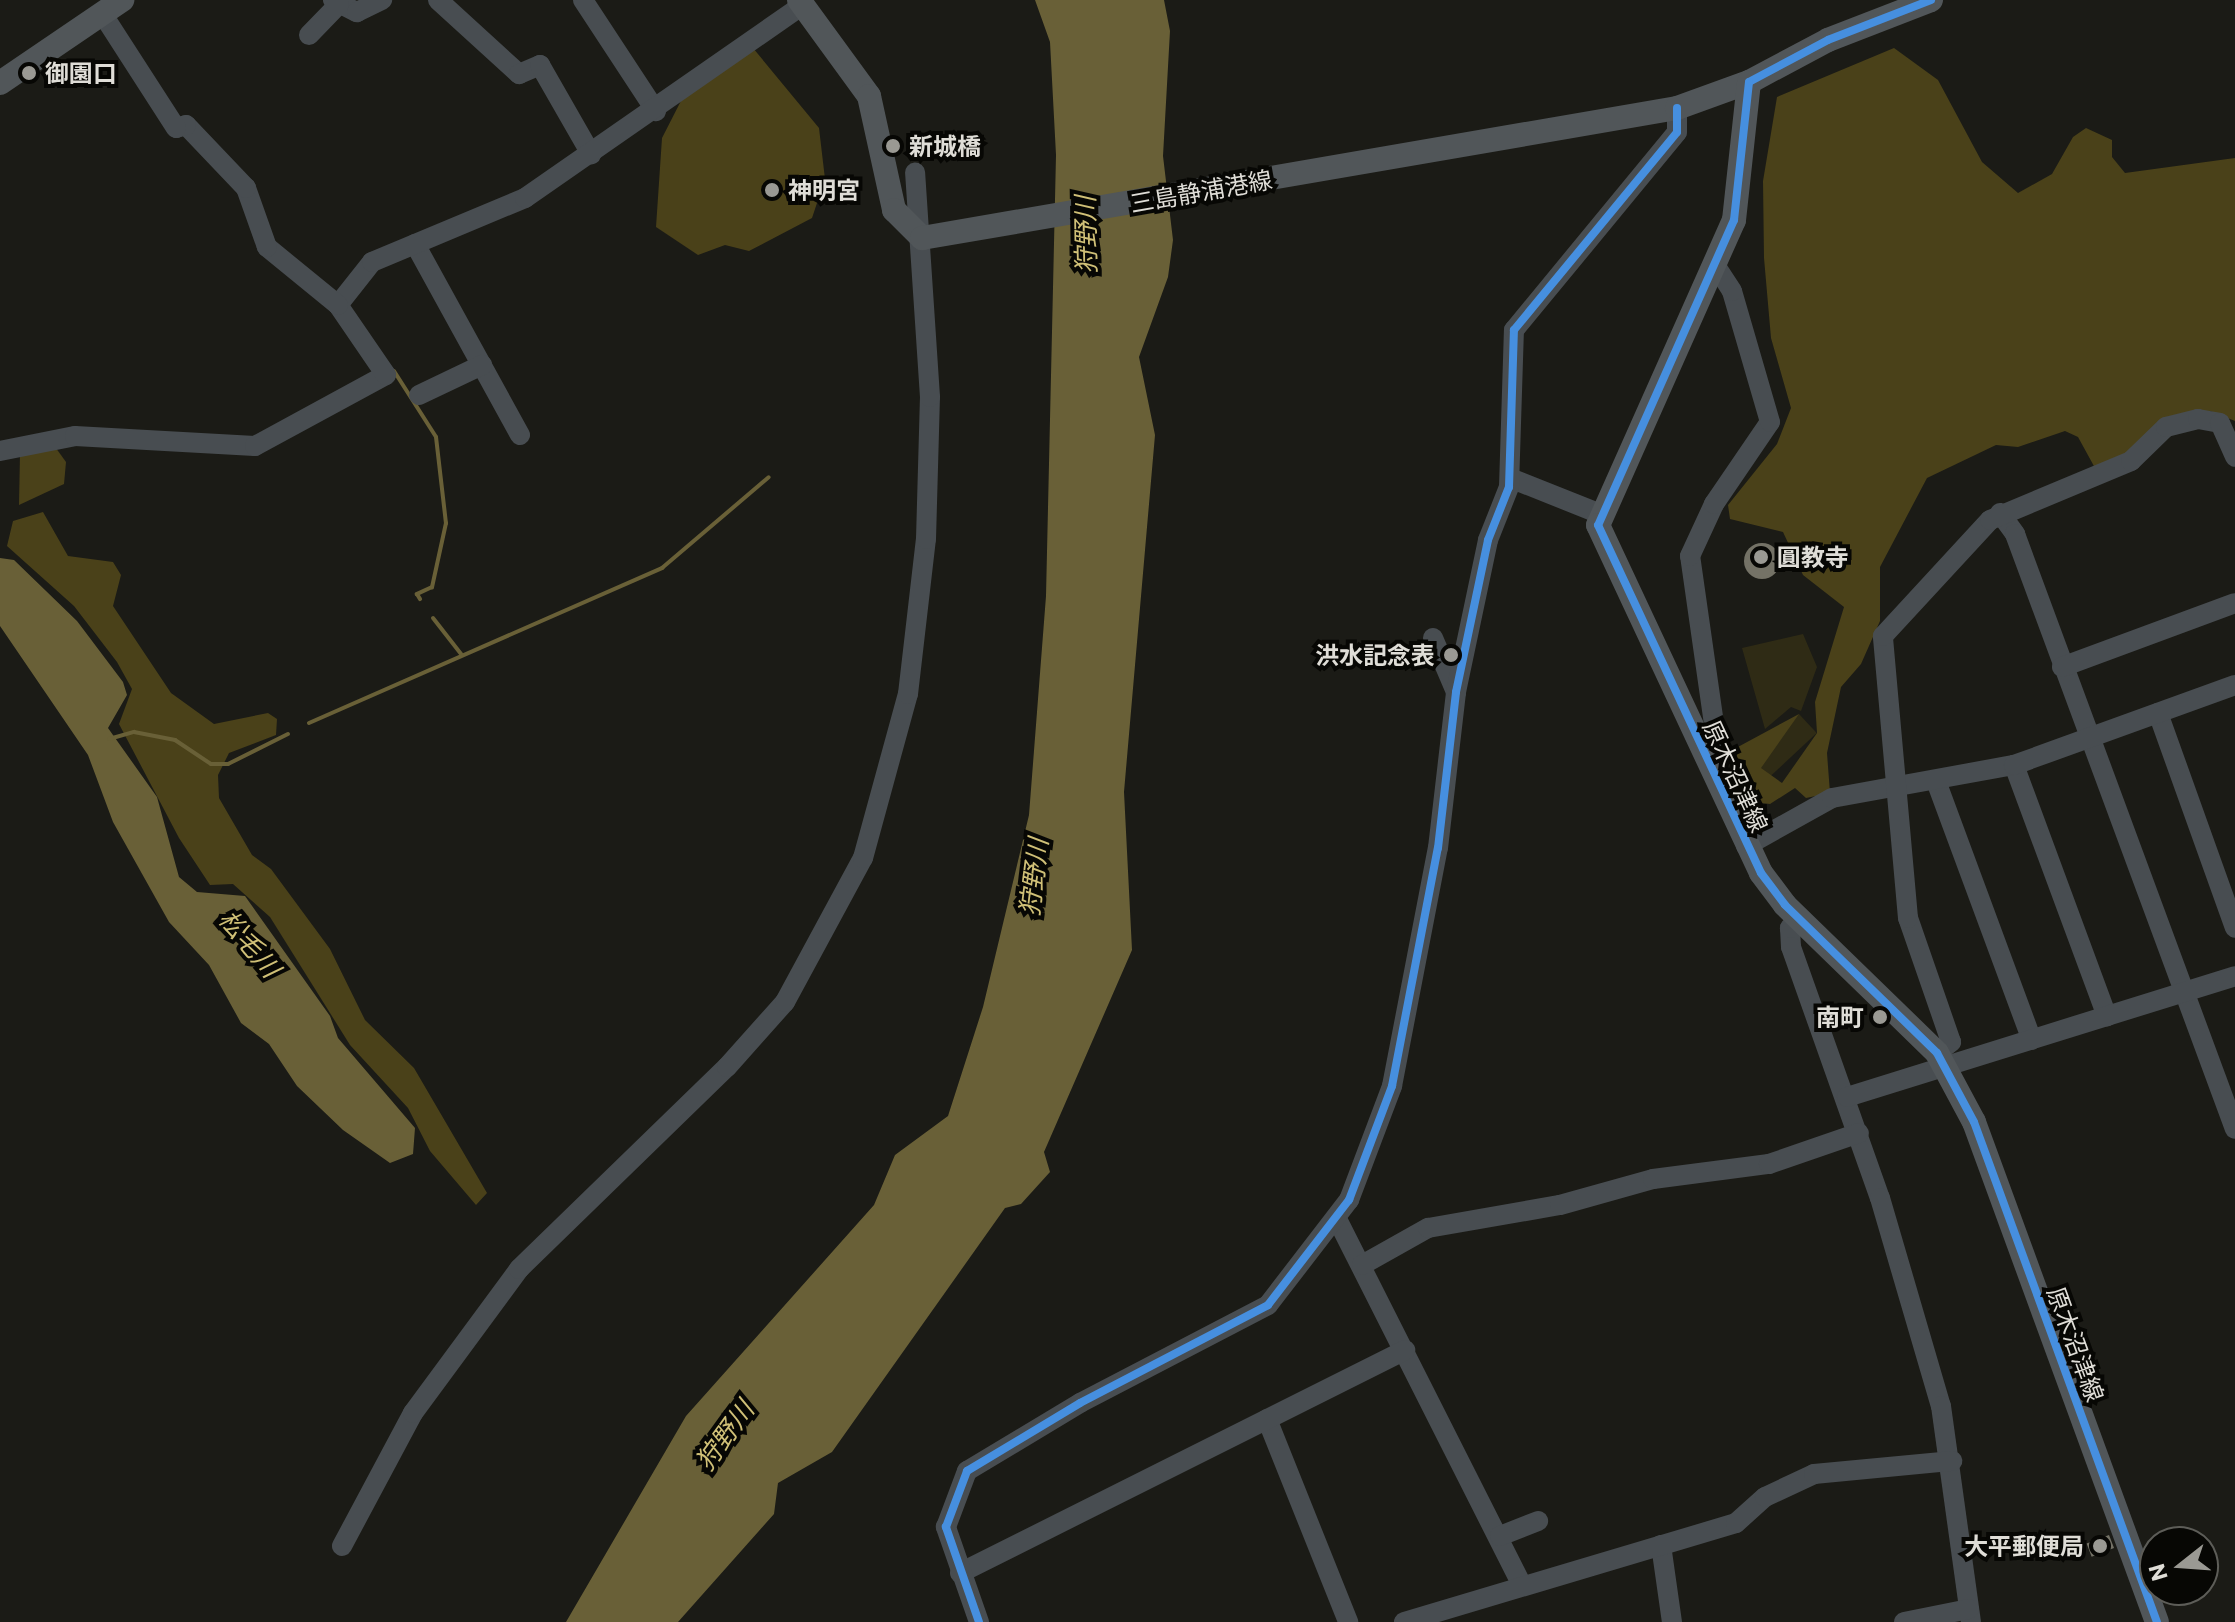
<!DOCTYPE html>
<meta charset="utf-8">
<style>
body{margin:0}
#map{position:relative;width:2235px;height:1622px;overflow:hidden;background:#1b1b16;font-family:Commissioner,"Noto Sans JP",sans-serif}
div>[style]{position:absolute}
.green>*{inset:0;background:#2f2b15;transform-origin:0 0}
.forest>*{inset:0;background:#4a4119}
.water>*{inset:0;background:#696037}
.stream>*{height:4px;margin:-2px;padding:0 2px;transform-origin:2px;border-radius:2px;background:#696037}
.building>*{inset:0;background:#747266;transform-origin:0 0}
.round{border-radius:50%}
.minor>*{height:20px;margin:-10px;padding:0 10px;transform-origin:10px;border-radius:10px;background:#484d51}
.major>*{height:24px;margin:-12px;padding:0 12px;transform-origin:12px;border-radius:12px;background:#515659}
.cycleway>*{height:8px;margin:-4px;padding:0 4px;transform-origin:4px;border-radius:4px;background:#468fdf}
.dots>*{width:22px;height:22px;translate:-50% -50%;box-sizing:border-box;border:4px solid #070704;border-radius:50%}
span{translate:-50% -50%;white-space:nowrap;text-align:center;line-height:1.15;-webkit-text-stroke:8px #070704;paint-order:stroke}
.poi-label{font-size:24px;color:#dfddd7;font-weight:700}
.left{translate:0 -50%;text-align:left}
.right{translate:-100% -50%;text-align:right}
.street-label{font-size:24px;color:#dfddd7}
.water-label{font-size:26px;color:#d0c077;font-style:italic}
.north{position:absolute;left:2139px;top:1526px;width:80px;height:80px;box-sizing:border-box;background:#070704;border:2px solid #5d5d58;border-radius:50%;rotate:253deg;font-size:22px;font-weight:700;line-height:32px;text-align:center;color:#dfddd7}
.north::after{content:'';display:block;margin:auto;width:28px;height:36px;background:#9a9993;clip-path:polygon(50% 0,100% 100%,50% 72%,0 100%)}
</style>
<div id="map">
<div class="green">
<div style="clip-path:polygon(1803px 634px,1817px 667px,1801px 711px,1791px 707px,1765px 729px,1742px 648px)"></div>
<div style="left:1799px;top:714px;width:26px;height:67px;rotate:47deg"></div>
</div>
<div class="forest">
<div style="clip-path:polygon(753px 48px,819px 128px,825px 179px,812px 218px,749px 251px,725px 245px,698px 255px,656px 227px,662px 138px,686px 91px)"></div>
<div style="clip-path:polygon(1894px 48px,1938px 80px,1982px 162px,2018px 193px,2052px 174px,2073px 137px,2086px 128px,2112px 140px,2112px 157px,2125px 173px,2235px 158px,2235px 421px,2210px 411px,2162px 419px,2125px 455px,2095px 468px,2078px 437px,2065px 431px,2018px 447px,1996px 445px,1927px 478px,1880px 567px,1880px 621px,1861px 664px,1841px 687px,1827px 753px,1830px 793px,1806px 798px,1795px 788px,1770px 804px,1743px 801px,1736px 748px,1799px 714px,1761px 768px,1782px 783px,1817px 733px,1815px 702px,1844px 607px,1803px 575px,1783px 532px,1730px 519px,1728px 505px,1777px 444px,1791px 408px,1771px 338px,1764px 258px,1763px 181px,1777px 97px)"></div>
<div style="clip-path:polygon(53px 444px,66px 462px,64px 484px,19px 505px,20px 454px)"></div>
<div style="clip-path:polygon(43px 512px,68px 556px,113px 562px,121px 575px,113px 606px,171px 693px,214px 724px,268px 713px,277px 719px,276px 735px,229px 753px,218px 775px,219px 798px,252px 855px,271px 869px,330px 949px,365px 1020px,414px 1068px,487px 1193px,476px 1205px,430px 1151px,408px 1108px,350px 1045px,270px 917px,233px 884px,210px 885px,179px 838px,119px 724px,132px 689px,117px 662px,74px 606px,7px 546px,13px 521px)"></div>
</div>
<div class="water">
<div style="clip-path:polygon(1035px 0,1164px 0,1170px 31px,1163px 156px,1173px 240px,1168px 277px,1139px 357px,1155px 435px,1124px 792px,1132px 950px,1044px 1152px,1050px 1172px,1021px 1204px,1005px 1208px,832px 1452px,778px 1483px,774px 1514px,678px 1622px,566px 1622px,686px 1416px,874px 1205px,895px 1155px,948px 1116px,983px 1007px,1029px 815px,1046px 596px,1056px 155px,1050px 42px)"></div>
<div style="clip-path:polygon(0 558px,14px 560px,77px 621px,123px 682px,127px 695px,108px 728px,157px 797px,179px 877px,197px 892px,245px 896px,330px 1016px,338px 1038px,415px 1128px,413px 1154px,390px 1163px,343px 1130px,297px 1086px,269px 1044px,241px 1023px,209px 965px,169px 922px,113px 822px,88px 755px,0 626px)"></div>
</div>
<div class="stream">
<div style="left:394px;top:371px;width:78px;rotate:57.5deg"></div>
<div style="left:436px;top:437px;width:87px;rotate:83.4deg"></div>
<div style="left:446px;top:523px;width:66px;rotate:102.3deg"></div>
<div style="left:432px;top:587px;width:17px;rotate:155deg"></div>
<div style="left:417px;top:594px;width:6px;rotate:59deg"></div>
<div style="left:433px;top:618px;width:46px;rotate:52.1deg"></div>
<div style="left:309px;top:723px;width:386px;rotate:-23.7deg"></div>
<div style="left:662px;top:568px;width:140px;rotate:-40.4deg"></div>
<div style="left:109px;top:739px;width:26px;rotate:-16deg"></div>
<div style="left:134px;top:732px;width:42px;rotate:11deg"></div>
<div style="left:175px;top:740px;width:43px;rotate:33.7deg"></div>
<div style="left:211px;top:764px;width:17px"></div>
<div style="left:228px;top:764px;width:67px;rotate:-26.6deg"></div>
</div>
<div class="building">
<div class="round" style="left:1744px;top:543px;width:36px;height:36px"></div>
<div style="left:2109px;top:1535px;width:14px;height:24px;rotate:69deg"></div>
</div>
<div class="minor">
<div style="left:333px;top:0;width:27px;rotate:27deg"></div>
<div style="left:357px;top:12px;width:28px;rotate:-26deg"></div>
<div style="left:438px;top:0;width:110px;rotate:42.4deg"></div>
<div style="left:519px;top:74px;width:23px;rotate:-23deg"></div>
<div style="left:540px;top:65px;width:103px;rotate:60.2deg"></div>
<div style="left:583px;top:0;width:133px;rotate:56.7deg"></div>
<div style="left:309px;top:35px;width:43px;rotate:-45.9deg"></div>
<div style="left:415px;top:244px;width:218px;rotate:61.2deg"></div>
<div style="left:338px;top:305px;width:55px;rotate:-51.7deg"></div>
<div style="left:372px;top:262px;width:166px;rotate:-22.7deg"></div>
<div style="left:525px;top:198px;width:338px;rotate:-34.8deg"></div>
<div style="left:419px;top:395px;width:70px;rotate:-25.5deg"></div>
<div style="left:0;top:451px;width:76px;rotate:-11.3deg"></div>
<div style="left:75px;top:436px;width:180px;rotate:3.2deg"></div>
<div style="left:255px;top:446px;width:149px;rotate:-28.5deg"></div>
<div style="left:386px;top:375px;width:85px;rotate:-124.4deg"></div>
<div style="left:338px;top:305px;width:92px;rotate:-140.8deg"></div>
<div style="left:267px;top:247px;width:63px;rotate:-109.6deg"></div>
<div style="left:246px;top:188px;width:87px;rotate:-133.6deg"></div>
<div style="left:186px;top:125px;width:10px;rotate:163deg"></div>
<div style="left:176px;top:128px;width:137px;rotate:-122.8deg"></div>
<div style="left:1510px;top:478px;width:95px;rotate:21.7deg"></div>
<div style="left:2000px;top:513px;width:26px;rotate:54deg"></div>
<div style="left:2015px;top:534px;width:634px;rotate:69.71deg"></div>
<div style="left:1433px;top:638px;width:59px;rotate:66.9deg"></div>
<div style="left:2062px;top:667px;width:184px;rotate:-20.3deg"></div>
<div style="left:2158px;top:713px;width:228px;rotate:70.3deg"></div>
<div style="left:2014px;top:765px;width:268px;rotate:69.7deg"></div>
<div style="left:1711px;top:767px;width:17px;rotate:-65deg"></div>
<div style="left:1718px;top:752px;width:198px;rotate:-98.1deg"></div>
<div style="left:1690px;top:556px;width:57px;rotate:-65.2deg"></div>
<div style="left:1714px;top:504px;width:99px;rotate:-55.7deg"></div>
<div style="left:1770px;top:422px;width:136px;rotate:-106.2deg"></div>
<div style="left:1732px;top:291px;width:27px;rotate:-123deg"></div>
<div style="left:1936px;top:781px;width:276px;rotate:69.7deg"></div>
<div style="left:1746px;top:846px;width:98px;rotate:-29.2deg"></div>
<div style="left:1832px;top:798px;width:185px;rotate:-10.3deg"></div>
<div style="left:2014px;top:765px;width:235px;rotate:-19.9deg"></div>
<div style="left:1799px;top:919px;width:13px;rotate:135deg"></div>
<div style="left:1790px;top:928px;width:19px;rotate:87deg"></div>
<div style="left:1791px;top:947px;width:266px;rotate:70.5deg"></div>
<div style="left:1880px;top:1198px;width:217px;rotate:73.7deg"></div>
<div style="left:1941px;top:1406px;width:218px;rotate:82.1deg"></div>
<div style="left:1937px;top:1053px;width:18px;rotate:-38deg"></div>
<div style="left:1951px;top:1042px;width:131px;rotate:-109.1deg"></div>
<div style="left:1908px;top:918px;width:283px;rotate:-95.1deg"></div>
<div style="left:1883px;top:636px;width:158px;rotate:-47.3deg"></div>
<div style="left:1990px;top:520px;width:153px;rotate:-22.7deg"></div>
<div style="left:2131px;top:461px;width:49px;rotate:-44.2deg"></div>
<div style="left:2166px;top:427px;width:33px;rotate:-14deg"></div>
<div style="left:2198px;top:419px;width:22px;rotate:10deg"></div>
<div style="left:2220px;top:423px;width:37px;rotate:66deg"></div>
<div style="left:1847px;top:1097px;width:406px;rotate:-17.3deg"></div>
<div style="left:1337px;top:1219px;width:408px;rotate:63.2deg"></div>
<div style="left:1362px;top:1265px;width:76px;rotate:-29.3deg"></div>
<div style="left:1428px;top:1228px;width:134px;rotate:-9.9deg"></div>
<div style="left:1560px;top:1205px;width:97px;rotate:-15.6deg"></div>
<div style="left:1653px;top:1179px;width:117px;rotate:-7.4deg"></div>
<div style="left:1769px;top:1164px;width:95px;rotate:-19deg"></div>
<div style="left:1267px;top:1419px;width:219px;rotate:68.2deg"></div>
<div style="left:1500px;top:1536px;width:41px;rotate:-21.5deg"></div>
<div style="left:1661px;top:1545px;width:78px;rotate:81.9deg"></div>
<div style="left:342px;top:1546px;width:151px;rotate:-61.9deg"></div>
<div style="left:413px;top:1413px;width:179px;rotate:-53.6deg"></div>
<div style="left:519px;top:1269px;width:290px;rotate:-44.2deg"></div>
<div style="left:727px;top:1067px;width:87px;rotate:-48.3deg"></div>
<div style="left:785px;top:1002px;width:164px;rotate:-61.6deg"></div>
<div style="left:863px;top:858px;width:170px;rotate:-74.7deg"></div>
<div style="left:908px;top:694px;width:156px;rotate:-83.4deg"></div>
<div style="left:926px;top:539px;width:142px;rotate:-88.4deg"></div>
<div style="left:930px;top:397px;width:225px;rotate:-93.8deg"></div>
<div style="left:960px;top:1573px;width:498px;rotate:-26.6deg"></div>
<div style="left:979px;top:1622px;width:101px;rotate:-109.2deg"></div>
<div style="left:946px;top:1527px;width:60px;rotate:-69.4deg"></div>
<div style="left:967px;top:1471px;width:132px;rotate:-31deg"></div>
<div style="left:1080px;top:1403px;width:212px;rotate:-27.5deg"></div>
<div style="left:1268px;top:1305px;width:133px;rotate:-52.4deg"></div>
<div style="left:1349px;top:1200px;width:122px;rotate:-69.3deg"></div>
<div style="left:1392px;top:1086px;width:242px;rotate:-79.1deg"></div>
<div style="left:1438px;top:848px;width:157px;rotate:-83.4deg"></div>
<div style="left:1456px;top:692px;width:155px;rotate:-78.1deg"></div>
<div style="left:1488px;top:540px;width:57px;rotate:-68.4deg"></div>
<div style="left:1509px;top:487px;width:157px;rotate:-88.2deg"></div>
<div style="left:1514px;top:330px;width:256px;rotate:-50.5deg"></div>
<div style="left:1677px;top:132px;width:24px;rotate:-90deg"></div>
<div style="left:1404px;top:1622px;width:346px;rotate:-16.6deg"></div>
<div style="left:1736px;top:1523px;width:39px;rotate:-42deg"></div>
<div style="left:1765px;top:1497px;width:54px;rotate:-25.1deg"></div>
<div style="left:1814px;top:1474px;width:139px;rotate:-5.4deg"></div>
<div style="left:1904px;top:1622px;width:66px;rotate:-11.3deg"></div>
</div>
<div class="major">
<div style="left:799px;top:0;width:119px;rotate:53.9deg"></div>
<div style="left:869px;top:96px;width:117px;rotate:77.6deg"></div>
<div style="left:894px;top:210px;width:40px;rotate:45deg"></div>
<div style="left:922px;top:238px;width:766px;rotate:-9.77deg"></div>
<div style="left:1677px;top:108px;width:77px;rotate:-19.9deg"></div>
<div style="left:1931px;top:0;width:110px;rotate:158.8deg"></div>
<div style="left:1828px;top:40px;width:89px;rotate:152deg"></div>
<div style="left:1749px;top:82px;width:139px;rotate:96.2deg"></div>
<div style="left:1734px;top:220px;width:334px;rotate:114deg"></div>
<div style="left:1598px;top:525px;width:384px;rotate:64.9deg"></div>
<div style="left:1761px;top:873px;width:40px;rotate:53deg"></div>
<div style="left:1785px;top:905px;width:212px;rotate:44.2deg"></div>
<div style="left:1937px;top:1053px;width:78px;rotate:61.8deg"></div>
<div style="left:1974px;top:1122px;width:532px;rotate:69.9deg"></div>
<div style="left:0;top:83px;width:148px;rotate:-34.2deg"></div>
</div>
<div class="cycleway">
<div style="left:1931px;top:0;width:110px;rotate:158.8deg"></div>
<div style="left:1828px;top:40px;width:89px;rotate:152deg"></div>
<div style="left:1749px;top:82px;width:139px;rotate:96.2deg"></div>
<div style="left:1734px;top:220px;width:334px;rotate:114deg"></div>
<div style="left:1598px;top:525px;width:384px;rotate:64.9deg"></div>
<div style="left:1761px;top:873px;width:40px;rotate:53deg"></div>
<div style="left:1785px;top:905px;width:212px;rotate:44.2deg"></div>
<div style="left:1937px;top:1053px;width:78px;rotate:61.8deg"></div>
<div style="left:1974px;top:1122px;width:532px;rotate:69.9deg"></div>
<div style="left:979px;top:1622px;width:101px;rotate:-109.2deg"></div>
<div style="left:946px;top:1527px;width:60px;rotate:-69.4deg"></div>
<div style="left:967px;top:1471px;width:132px;rotate:-31deg"></div>
<div style="left:1080px;top:1403px;width:212px;rotate:-27.5deg"></div>
<div style="left:1268px;top:1305px;width:133px;rotate:-52.4deg"></div>
<div style="left:1349px;top:1200px;width:122px;rotate:-69.3deg"></div>
<div style="left:1392px;top:1086px;width:242px;rotate:-79.1deg"></div>
<div style="left:1438px;top:848px;width:157px;rotate:-83.4deg"></div>
<div style="left:1456px;top:692px;width:155px;rotate:-78.1deg"></div>
<div style="left:1488px;top:540px;width:57px;rotate:-68.4deg"></div>
<div style="left:1509px;top:487px;width:157px;rotate:-88.2deg"></div>
<div style="left:1514px;top:330px;width:256px;rotate:-50.5deg"></div>
<div style="left:1677px;top:132px;width:24px;rotate:-90deg"></div>
</div>
<div class="dots">
<div style="left:29px;top:73px;background:#9a9993"></div>
<div style="left:893px;top:146px;background:#9a9993"></div>
<div style="left:772px;top:190px;background:#9a9993"></div>
<div style="left:1761px;top:557px;background:#9a9993"></div>
<div style="left:1451px;top:655px;background:#9a9993"></div>
<div style="left:1880px;top:1017px;background:#9a9993"></div>
<div style="left:2100px;top:1546px;background:#9a9993"></div>
</div>
<div class="poi-label">
<span class="left" style="left:45px;top:73px">御園口</span>
<span class="left" style="left:909px;top:146px">新城橋</span>
<span class="left" style="left:788px;top:190px">神明宮</span>
<span class="left" style="left:1777px;top:557px">圓教寺</span>
<span class="right" style="left:1435px;top:655px">洪水記念表</span>
<span class="right" style="left:1864px;top:1017px">南町</span>
<span class="right" style="left:2084px;top:1546px">大平郵便局</span>
</div>
<div class="street-label">
<span style="left:1201px;top:191px;rotate:-10deg">三島静浦港線</span>
<span style="left:1736px;top:776px;rotate:65deg">原木沼津線</span>
<span style="left:2076px;top:1344px;rotate:70deg">原木沼津線</span>
</div>
<div class="water-label">
<span style="left:1085px;top:235px;rotate:-91deg">狩野川</span>
<span style="left:1033px;top:877px;rotate:-83deg">狩野川</span>
<span style="left:250px;top:943px;rotate:50deg">松毛川</span>
<span style="left:724px;top:1435px;rotate:-54deg">狩野川</span>
</div>
<div class="north">N</div>
</div>
